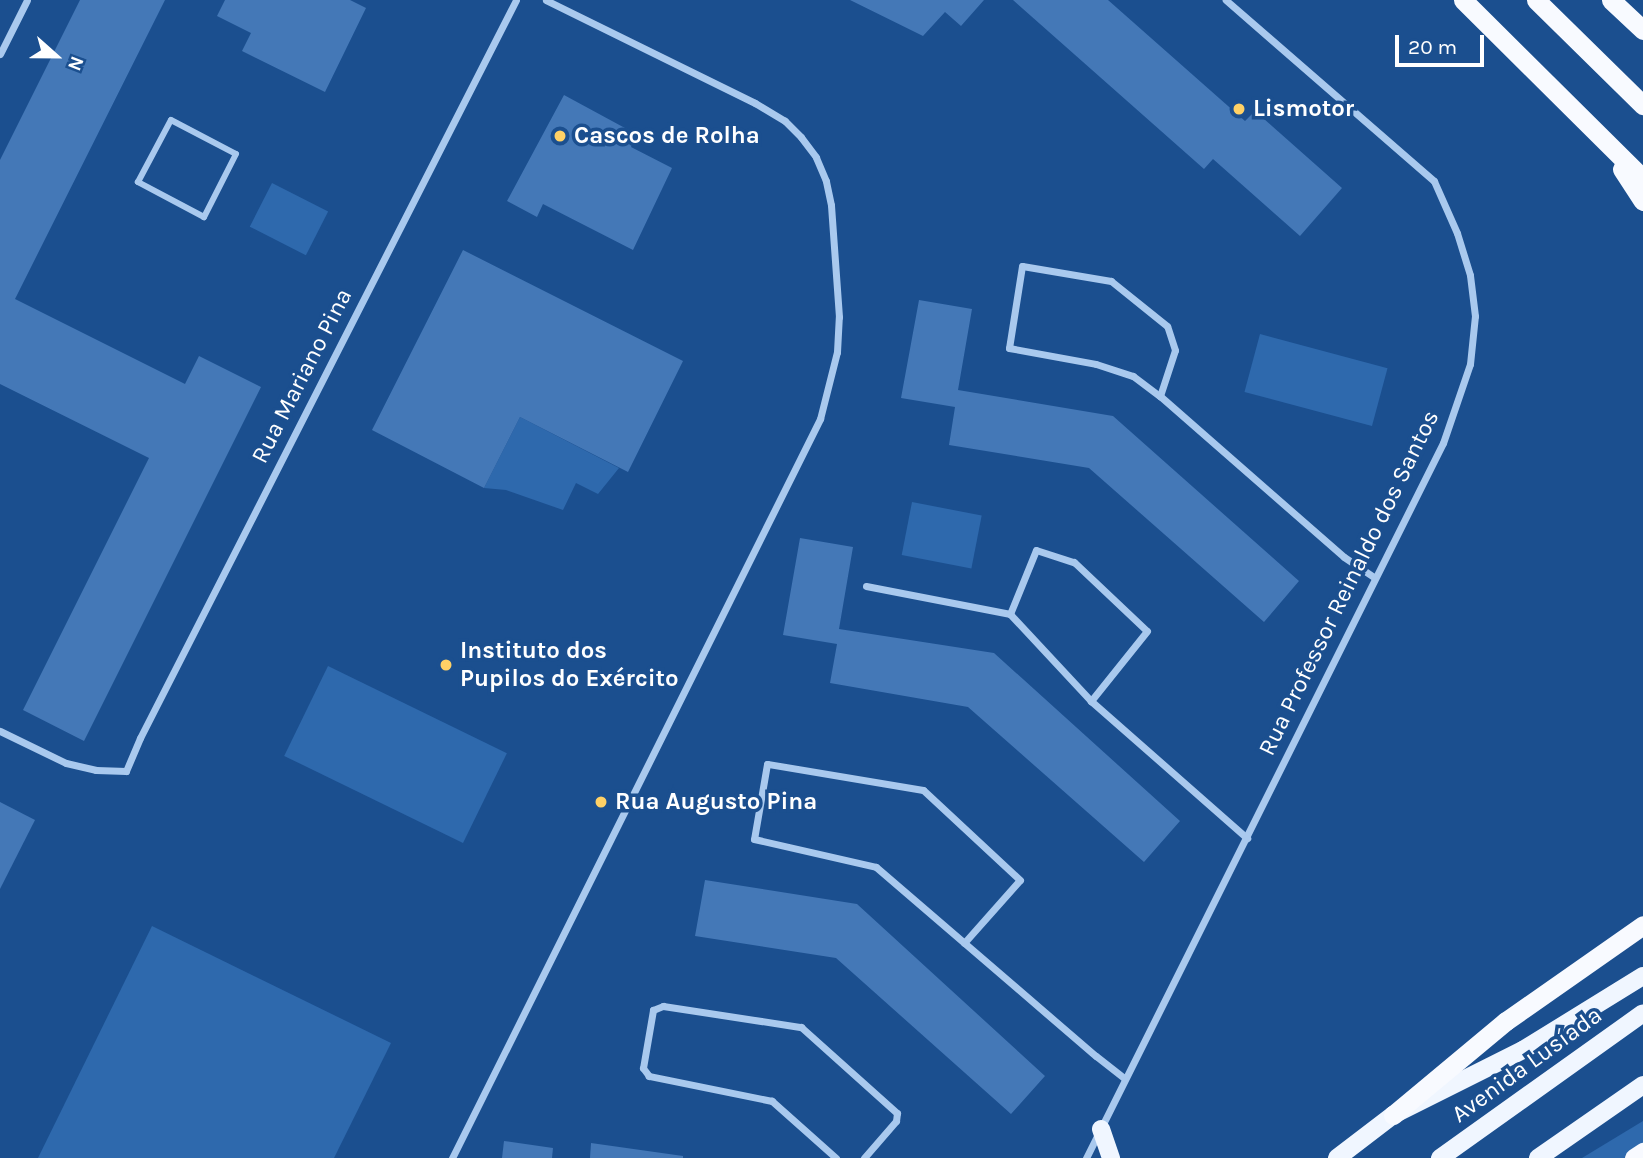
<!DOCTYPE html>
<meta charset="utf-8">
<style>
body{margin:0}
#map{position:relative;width:1643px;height:1158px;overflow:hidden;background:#1b4f8f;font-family:Karla,sans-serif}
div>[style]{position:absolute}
.green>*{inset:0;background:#2e69ad;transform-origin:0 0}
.building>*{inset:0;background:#4478b7}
.pedestrian>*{height:6px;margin:-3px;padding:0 3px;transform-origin:3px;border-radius:3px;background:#a9c9ee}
.minor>*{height:7px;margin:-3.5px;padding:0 3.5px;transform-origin:3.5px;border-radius:3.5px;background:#a9c9ee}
.primary>*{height:18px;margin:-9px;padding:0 9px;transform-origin:9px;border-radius:9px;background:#f0f6ff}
.trunk>*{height:19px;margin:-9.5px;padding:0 9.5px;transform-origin:9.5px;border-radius:9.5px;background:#f8faff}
.dots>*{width:19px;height:19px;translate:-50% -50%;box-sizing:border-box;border:4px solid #1b4f8f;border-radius:50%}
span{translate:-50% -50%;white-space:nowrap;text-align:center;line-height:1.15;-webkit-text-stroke:7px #1b4f8f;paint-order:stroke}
.poi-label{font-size:24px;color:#fff;font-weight:700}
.left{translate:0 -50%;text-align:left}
.street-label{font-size:24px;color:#fff}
.north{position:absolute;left:21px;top:21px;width:70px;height:70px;-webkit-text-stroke:5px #1b4f8f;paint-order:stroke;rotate:111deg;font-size:19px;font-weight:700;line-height:28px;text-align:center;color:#fff}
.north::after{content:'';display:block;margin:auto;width:24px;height:32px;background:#fff;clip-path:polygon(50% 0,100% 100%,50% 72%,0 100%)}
.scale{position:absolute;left:1395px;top:35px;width:89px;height:32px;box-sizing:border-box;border:4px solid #fff;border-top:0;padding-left:9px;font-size:21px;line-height:24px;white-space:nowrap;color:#fff;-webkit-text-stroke:5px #1b4f8f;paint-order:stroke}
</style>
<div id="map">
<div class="green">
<div style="left:272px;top:183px;width:63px;height:49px;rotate:27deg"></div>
<div style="left:1260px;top:334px;width:132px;height:60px;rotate:15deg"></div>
<div style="clip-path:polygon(520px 417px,619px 468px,598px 494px,576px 483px,563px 510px,506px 490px,484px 488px)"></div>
<div style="left:912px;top:502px;width:71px;height:54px;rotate:11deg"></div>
<div style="left:328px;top:666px;width:199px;height:100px;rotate:26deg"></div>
<div style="clip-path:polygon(152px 926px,391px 1043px,334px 1158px,38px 1158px)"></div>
<div style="clip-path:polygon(1643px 1121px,1643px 1158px,1582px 1158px)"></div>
</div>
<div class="building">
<div style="clip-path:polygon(80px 0,165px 0,15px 299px,185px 384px,199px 356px,261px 387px,84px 741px,23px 710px,149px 458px,0 384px,0 160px)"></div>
<div style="clip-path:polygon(225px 0,350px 0,366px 8px,325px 92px,242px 51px,251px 33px,217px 16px)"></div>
<div style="clip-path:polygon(850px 0,984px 0,961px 26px,945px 12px,923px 36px)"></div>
<div style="clip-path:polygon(1013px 0,1108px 0,1245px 121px,1255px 111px,1342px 188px,1300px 236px,1213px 159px,1204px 169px)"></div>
<div style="clip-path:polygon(564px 95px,636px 134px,631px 147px,672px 168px,633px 250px,543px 204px,537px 217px,507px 201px)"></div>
<div style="clip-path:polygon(463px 250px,683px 361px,628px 472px,520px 417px,484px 488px,372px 430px)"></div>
<div style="clip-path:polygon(919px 300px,972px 309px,958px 390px,1113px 416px,1299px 581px,1264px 622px,1089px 468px,949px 445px,955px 407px,901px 398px)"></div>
<div style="clip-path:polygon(800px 538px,853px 547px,839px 629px,994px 653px,1180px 821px,1144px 862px,968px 707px,830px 683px,837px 644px,783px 635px)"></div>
<div style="clip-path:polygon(0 802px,35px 820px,0 889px)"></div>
<div style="clip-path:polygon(705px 880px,857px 904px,1045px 1076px,1011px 1114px,836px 958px,695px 936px)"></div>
<div style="clip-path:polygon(504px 1141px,553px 1148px,552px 1158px,502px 1158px)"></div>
<div style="clip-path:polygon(591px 1143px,683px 1156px,683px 1158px,590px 1158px)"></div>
</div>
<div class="pedestrian">
<div style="left:171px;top:120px;width:73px;rotate:27.6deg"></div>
<div style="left:236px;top:154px;width:71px;rotate:116.9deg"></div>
<div style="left:204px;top:217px;width:75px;rotate:-152.1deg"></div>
<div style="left:138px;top:182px;width:70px;rotate:-62deg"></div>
</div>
<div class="minor">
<div style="left:0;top:54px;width:60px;rotate:-63.4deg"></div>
<div style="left:1160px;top:396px;width:48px;rotate:-71.9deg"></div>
<div style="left:1175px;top:350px;width:25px;rotate:-108deg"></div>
<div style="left:1167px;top:326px;width:72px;rotate:-141.2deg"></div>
<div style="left:1111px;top:281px;width:90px;rotate:-170.4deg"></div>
<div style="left:1022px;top:266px;width:83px;rotate:99deg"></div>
<div style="left:1009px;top:348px;width:88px;rotate:10.4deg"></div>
<div style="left:1096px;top:364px;width:39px;rotate:18deg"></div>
<div style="left:1133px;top:376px;width:34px;rotate:37deg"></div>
<div style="left:1160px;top:396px;width:244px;rotate:41.2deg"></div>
<div style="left:1344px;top:557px;width:37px;rotate:34deg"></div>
<div style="left:866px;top:586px;width:147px;rotate:11deg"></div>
<div style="left:1010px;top:614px;width:119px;rotate:47deg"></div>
<div style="left:1091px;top:701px;width:208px;rotate:41.3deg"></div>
<div style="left:1010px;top:614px;width:69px;rotate:-67.9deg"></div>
<div style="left:1036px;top:550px;width:40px;rotate:18deg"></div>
<div style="left:1074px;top:562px;width:100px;rotate:43.4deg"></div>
<div style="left:1147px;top:631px;width:90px;rotate:128.7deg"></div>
<div style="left:0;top:731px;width:73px;rotate:25.9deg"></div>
<div style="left:66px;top:763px;width:31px;rotate:13deg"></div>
<div style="left:96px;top:770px;width:30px;rotate:2deg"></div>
<div style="left:126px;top:771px;width:36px;rotate:-67deg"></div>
<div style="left:140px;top:738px;width:828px;rotate:-63deg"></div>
<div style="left:964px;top:943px;width:84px;rotate:-48.4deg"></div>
<div style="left:1020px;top:880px;width:132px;rotate:-137.1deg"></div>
<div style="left:923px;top:790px;width:158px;rotate:-170.5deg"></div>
<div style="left:767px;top:764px;width:76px;rotate:99.8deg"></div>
<div style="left:754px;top:839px;width:125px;rotate:12.9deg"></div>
<div style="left:876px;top:867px;width:290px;rotate:40.7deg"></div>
<div style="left:1096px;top:1056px;width:36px;rotate:38deg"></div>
<div style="left:452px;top:1158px;width:826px;rotate:-63.53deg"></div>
<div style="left:820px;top:419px;width:69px;rotate:-75.8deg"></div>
<div style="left:837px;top:352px;width:35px;rotate:-87deg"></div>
<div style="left:839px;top:317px;width:112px;rotate:-94.1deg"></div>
<div style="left:831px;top:205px;width:25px;rotate:-102deg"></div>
<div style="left:826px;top:181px;width:26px;rotate:-113deg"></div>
<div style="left:816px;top:157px;width:25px;rotate:-127deg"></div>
<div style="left:801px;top:137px;width:23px;rotate:-135deg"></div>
<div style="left:785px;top:121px;width:35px;rotate:-149deg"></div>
<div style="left:755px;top:103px;width:233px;rotate:-153.8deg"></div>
<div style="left:836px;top:1158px;width:86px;rotate:-138.3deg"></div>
<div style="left:772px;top:1101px;width:126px;rotate:-168.5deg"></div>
<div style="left:649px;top:1076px;width:10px;rotate:-127deg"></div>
<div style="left:643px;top:1068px;width:59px;rotate:-80.2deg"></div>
<div style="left:653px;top:1010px;width:11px;rotate:-22deg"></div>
<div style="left:663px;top:1006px;width:140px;rotate:8.7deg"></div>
<div style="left:801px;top:1027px;width:129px;rotate:41.9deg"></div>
<div style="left:897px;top:1113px;width:8px;rotate:97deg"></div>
<div style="left:896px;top:1121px;width:49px;rotate:130.9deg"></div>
<div style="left:1086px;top:1158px;width:799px;rotate:-63.47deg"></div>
<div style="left:1443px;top:443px;width:83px;rotate:-71.1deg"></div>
<div style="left:1470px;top:364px;width:48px;rotate:-84.1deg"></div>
<div style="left:1475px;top:316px;width:41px;rotate:-97deg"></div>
<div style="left:1470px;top:275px;width:44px;rotate:-107.2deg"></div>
<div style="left:1457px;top:233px;width:57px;rotate:-113.9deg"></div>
<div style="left:1434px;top:181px;width:276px;rotate:-139deg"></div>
</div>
<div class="primary">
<div style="left:1101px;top:1129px;width:31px;rotate:71deg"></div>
<div style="left:1337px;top:1158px;width:71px;rotate:-37.5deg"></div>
<div style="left:1393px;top:1115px;width:145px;rotate:-26.6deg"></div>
<div style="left:1523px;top:1050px;width:141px;rotate:-31.7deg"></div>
<div style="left:1440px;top:1158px;width:249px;rotate:-35.5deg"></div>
<div style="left:1538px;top:1158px;width:128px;rotate:-34.8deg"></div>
</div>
<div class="trunk">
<div style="left:1463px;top:0;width:254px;rotate:44.8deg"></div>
<div style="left:1536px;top:0;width:150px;rotate:44.5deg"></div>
<div style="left:1611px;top:0;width:44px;rotate:43.2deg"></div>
<div style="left:1622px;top:169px;width:38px;rotate:57deg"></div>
<div style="left:1393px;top:1115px;width:147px;rotate:-39.8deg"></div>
<div style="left:1506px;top:1021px;width:167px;rotate:-35deg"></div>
<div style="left:1634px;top:1158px;width:11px;rotate:-34deg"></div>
</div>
<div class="dots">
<div style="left:1239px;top:109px;background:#ffd166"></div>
<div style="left:560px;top:136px;background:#ffd166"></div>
<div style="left:446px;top:665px;background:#ffd166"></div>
<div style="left:601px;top:802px;background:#ffd166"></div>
</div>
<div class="poi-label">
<span class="left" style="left:1253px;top:109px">Lismotor</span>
<span class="left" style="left:574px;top:136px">Cascos de Rolha</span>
<span class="left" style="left:460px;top:665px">Instituto dos<br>Pupilos do Exército</span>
<span class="left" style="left:615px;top:802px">Rua Augusto Pina</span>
</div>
<div class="street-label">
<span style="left:302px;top:376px;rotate:-63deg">Rua Mariano Pina</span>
<span style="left:1349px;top:583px;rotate:-64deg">Rua Professor Reinaldo dos Santos</span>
<span style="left:1527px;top:1065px;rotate:-36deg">Avenida Lusíada</span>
</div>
<div class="north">N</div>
<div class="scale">20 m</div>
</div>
